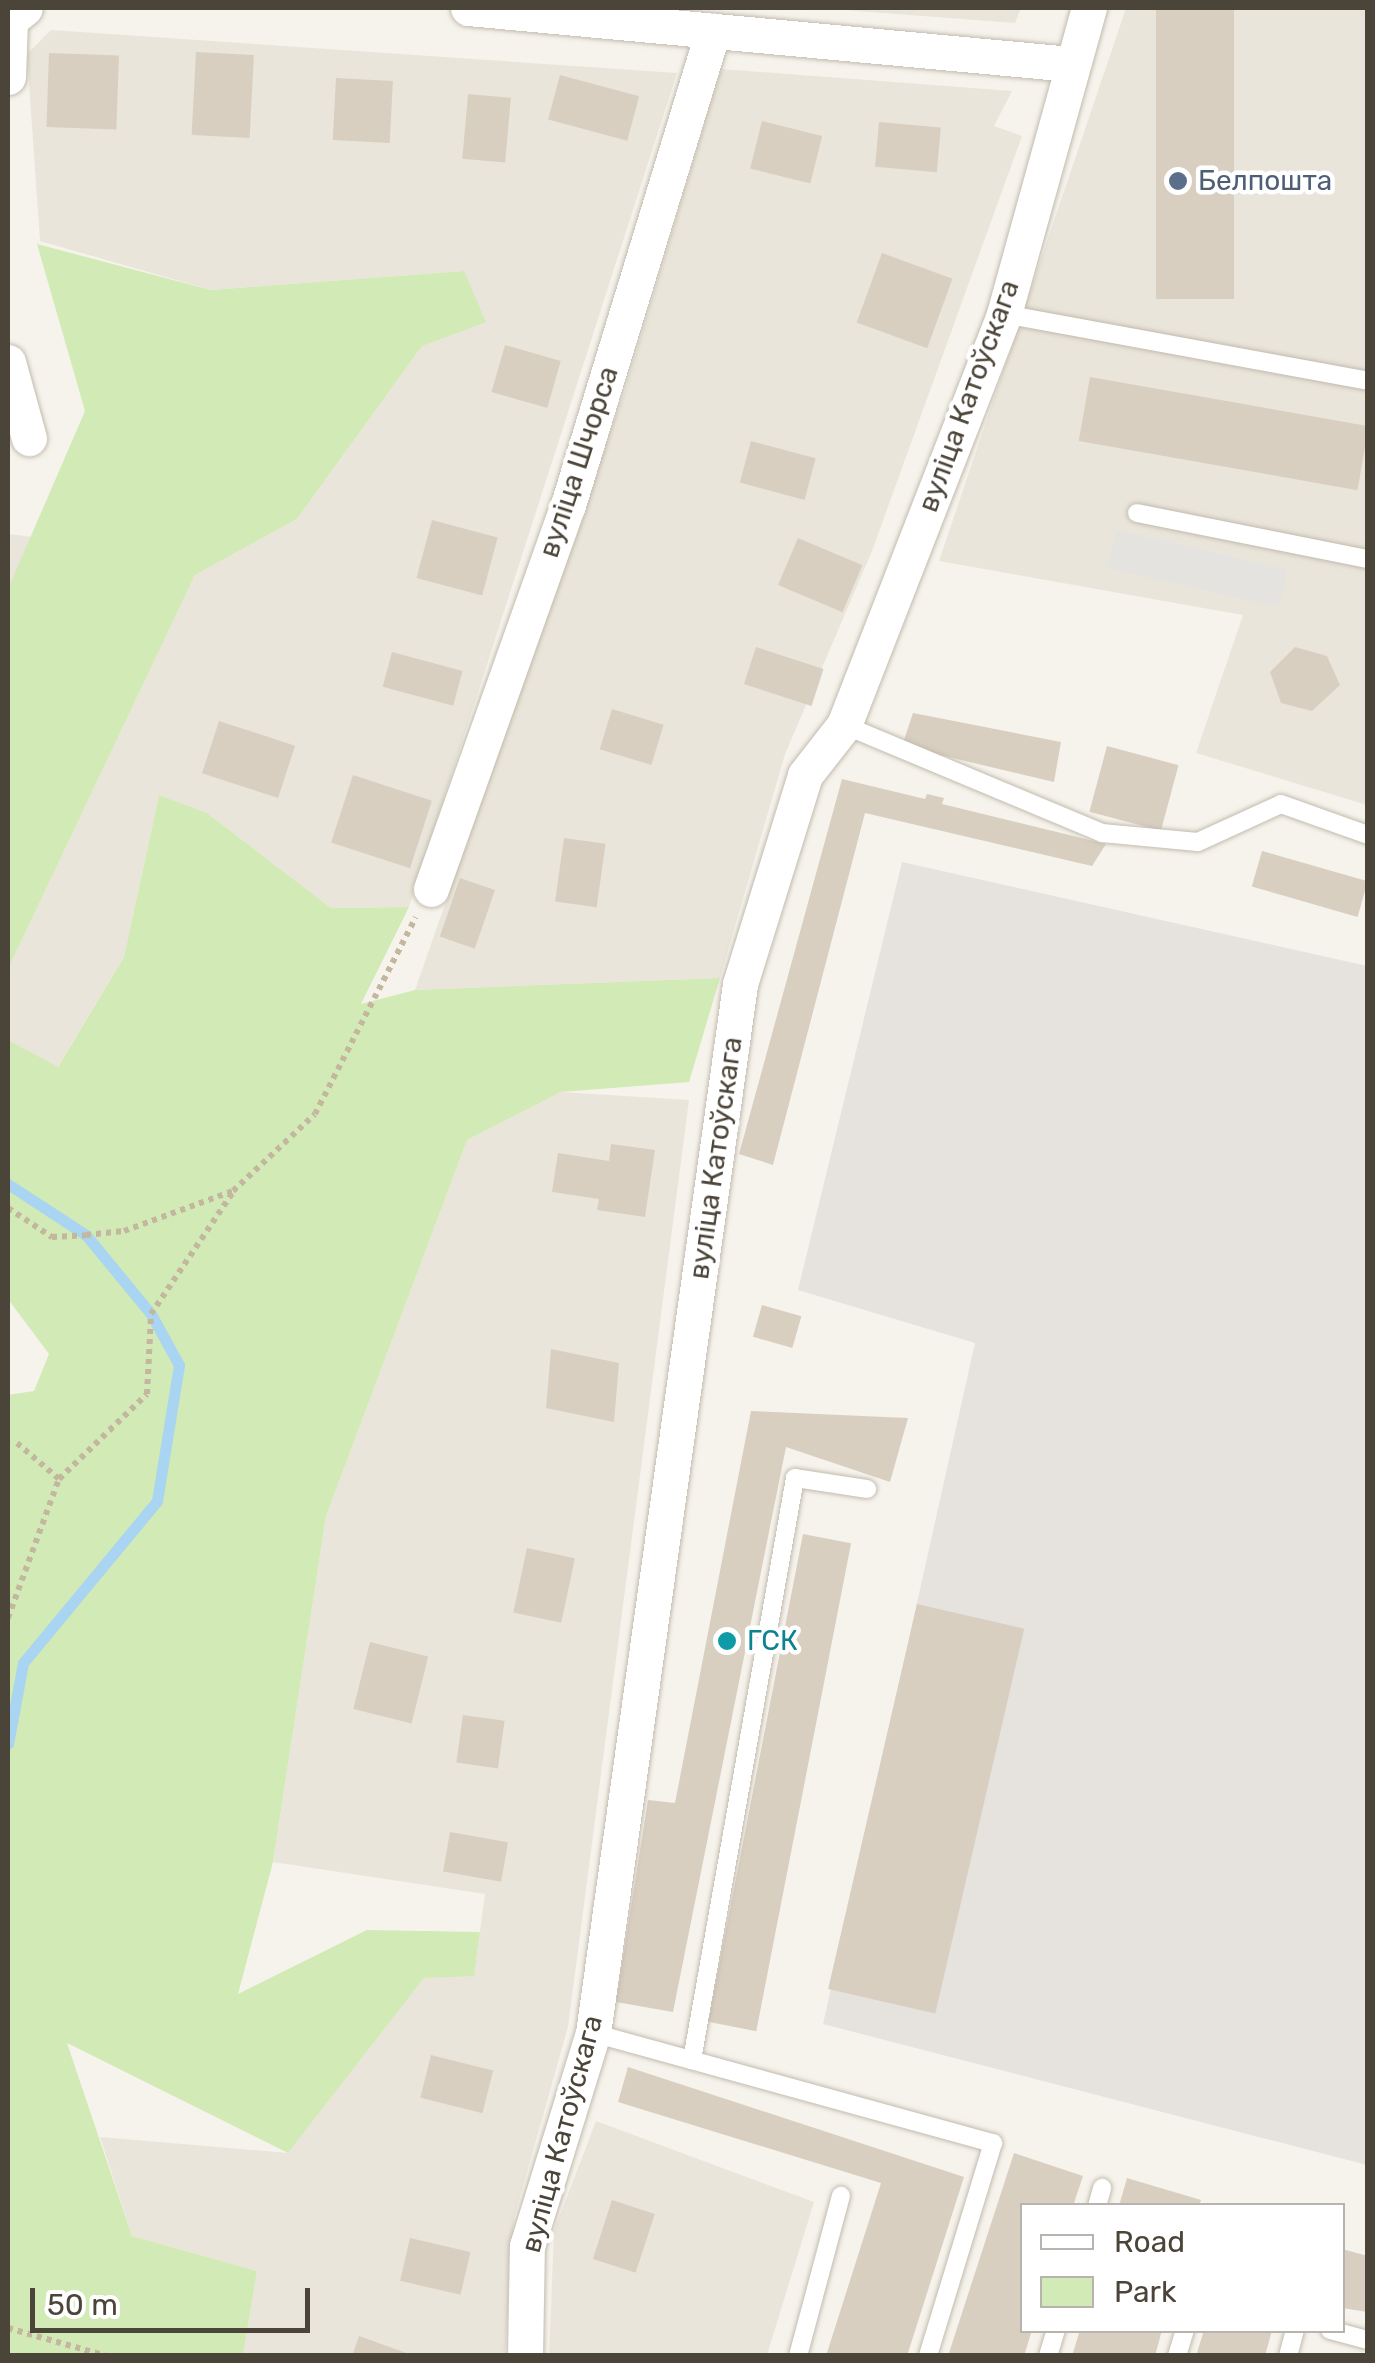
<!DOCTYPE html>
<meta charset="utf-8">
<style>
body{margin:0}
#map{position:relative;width:1375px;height:2363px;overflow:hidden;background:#f6f3ec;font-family:Rubik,sans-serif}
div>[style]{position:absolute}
.residential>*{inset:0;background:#eae5da}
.industrial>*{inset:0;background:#e6e2dd}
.green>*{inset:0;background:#d2eab5}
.parking>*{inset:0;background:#e5e3e0;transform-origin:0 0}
.stream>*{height:11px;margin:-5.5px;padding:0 5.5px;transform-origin:5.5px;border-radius:5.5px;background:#a9d4f2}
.building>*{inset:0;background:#d8cfc1;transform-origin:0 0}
.path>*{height:6px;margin-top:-3px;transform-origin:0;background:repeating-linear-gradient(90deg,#c4b79f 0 5px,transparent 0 10px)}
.roads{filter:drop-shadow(0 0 2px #c2bbae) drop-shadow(0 0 2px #c2bbae)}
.lane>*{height:18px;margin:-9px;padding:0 9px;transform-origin:9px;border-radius:9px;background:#fff}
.street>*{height:35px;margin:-17.5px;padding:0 17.5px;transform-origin:17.5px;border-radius:17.5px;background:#fff}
.dots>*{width:28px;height:28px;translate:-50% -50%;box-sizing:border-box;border:5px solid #fff;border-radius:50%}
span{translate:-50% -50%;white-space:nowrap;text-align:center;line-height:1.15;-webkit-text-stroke:9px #fff;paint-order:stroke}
.service-label{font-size:28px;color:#4e5e75}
.left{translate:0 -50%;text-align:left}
.street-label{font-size:28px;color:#4b4439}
.culture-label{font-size:28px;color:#0d838f}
.frame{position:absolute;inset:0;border:10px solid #4b4439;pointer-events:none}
.legend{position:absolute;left:1020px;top:2203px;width:325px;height:130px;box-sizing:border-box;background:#fff;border:2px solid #b7b4b0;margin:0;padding:12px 18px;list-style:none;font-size:30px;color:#4b4439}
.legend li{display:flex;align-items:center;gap:20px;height:50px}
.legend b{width:50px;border:2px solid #b7b4b0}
.scale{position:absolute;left:30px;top:2288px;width:280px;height:45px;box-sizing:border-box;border:5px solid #4b4439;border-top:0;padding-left:12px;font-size:30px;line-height:35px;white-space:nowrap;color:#4b4439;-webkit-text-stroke:8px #fff;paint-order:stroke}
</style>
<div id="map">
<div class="residential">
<div style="clip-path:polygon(818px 8px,1021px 8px,1015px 23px)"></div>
<div style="clip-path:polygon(1126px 8px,1367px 8px,1367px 805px,1196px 753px,1243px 615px,939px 561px)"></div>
<div style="clip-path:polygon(51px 30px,677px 73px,409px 907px,331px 908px,207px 813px,159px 795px,124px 957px,57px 1068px,8px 1040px,8px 969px,195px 575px,297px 519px,422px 346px,464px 271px,211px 290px,40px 241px,27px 54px)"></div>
<div style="clip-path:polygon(721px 69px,1012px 91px,994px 126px,1022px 136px,872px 551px,785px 754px,720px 978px,415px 990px,624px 393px)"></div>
<div style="clip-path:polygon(8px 534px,33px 537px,8px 590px)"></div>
<div style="clip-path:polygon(561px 1092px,689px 1100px,568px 2027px,514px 2218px,505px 2355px,243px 2355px,257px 2271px,132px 2236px,100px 2137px,288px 2153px,424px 1978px,474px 1975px,485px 1894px,273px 1862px,326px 1516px,467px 1140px)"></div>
<div style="clip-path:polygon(596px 2121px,814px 2202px,767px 2355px,549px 2356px,554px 2231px)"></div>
</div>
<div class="industrial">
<div style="clip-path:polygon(902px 862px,1367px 966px,1367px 2165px,823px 2024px,975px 1343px,798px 1290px)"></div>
</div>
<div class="green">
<div style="clip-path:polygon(37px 244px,211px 290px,464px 271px,486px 322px,422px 346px,297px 519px,195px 575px,8px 969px,8px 589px,85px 411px)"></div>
<div style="clip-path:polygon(159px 795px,207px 813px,331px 908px,409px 907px,361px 1004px,415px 990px,720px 978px,689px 1082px,561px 1092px,467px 1140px,326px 1516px,273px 1862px,238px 1994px,367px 1930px,480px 1932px,474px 1976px,424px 1978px,288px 2153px,67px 2043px,132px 2236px,257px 2271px,243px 2355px,8px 2355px,8px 1395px,34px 1391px,49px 1354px,8px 1299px,8px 1040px,58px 1067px,124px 957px)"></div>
</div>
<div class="parking">
<div style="left:1116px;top:530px;width:176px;height:39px;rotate:13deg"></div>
</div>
<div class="stream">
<div style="left:8px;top:1184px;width:93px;rotate:33.2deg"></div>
<div style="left:86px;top:1235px;width:102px;rotate:50.6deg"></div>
<div style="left:151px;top:1314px;width:58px;rotate:61.2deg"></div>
<div style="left:179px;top:1365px;width:138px;rotate:99.2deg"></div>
<div style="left:157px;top:1501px;width:210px;rotate:129.6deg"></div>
<div style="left:23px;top:1663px;width:82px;rotate:100.5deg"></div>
</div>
<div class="building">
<div style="left:1156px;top:8px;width:78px;height:291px"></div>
<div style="left:196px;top:52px;width:58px;height:83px;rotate:3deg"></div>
<div style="left:49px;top:53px;width:70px;height:74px;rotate:2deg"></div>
<div style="left:560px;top:75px;width:82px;height:46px;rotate:15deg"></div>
<div style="left:336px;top:78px;width:57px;height:62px;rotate:3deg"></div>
<div style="left:468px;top:94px;width:43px;height:65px;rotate:5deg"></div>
<div style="left:762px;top:121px;width:62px;height:49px;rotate:14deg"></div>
<div style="left:879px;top:122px;width:62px;height:45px;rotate:5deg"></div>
<div style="left:882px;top:253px;width:75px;height:74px;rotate:20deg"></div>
<div style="left:505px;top:345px;width:58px;height:49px;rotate:16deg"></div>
<div style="left:1090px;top:377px;width:283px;height:65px;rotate:10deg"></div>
<div style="left:751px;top:441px;width:67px;height:43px;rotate:15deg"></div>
<div style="left:432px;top:520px;width:68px;height:60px;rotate:15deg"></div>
<div style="left:798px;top:538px;width:70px;height:51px;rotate:23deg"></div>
<div style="left:756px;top:647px;width:71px;height:39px;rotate:18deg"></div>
<div style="clip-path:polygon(1295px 647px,1327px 656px,1340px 685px,1312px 711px,1281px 703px,1270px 672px)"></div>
<div style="left:392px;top:652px;width:73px;height:36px;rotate:15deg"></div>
<div style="left:612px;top:709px;width:54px;height:42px;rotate:17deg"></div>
<div style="clip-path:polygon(913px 713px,1061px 742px,1054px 782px,902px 746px)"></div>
<div style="left:219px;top:721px;width:80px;height:55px;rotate:18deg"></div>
<div style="left:1107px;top:746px;width:74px;height:68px;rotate:15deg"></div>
<div style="left:353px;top:775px;width:83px;height:71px;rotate:18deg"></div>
<div style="clip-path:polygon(842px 779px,925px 799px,927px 794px,944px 798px,942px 804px,1106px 844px,1092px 866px,865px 813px,773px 1165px,739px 1154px)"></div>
<div style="left:564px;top:838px;width:42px;height:64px;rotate:8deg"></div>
<div style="left:1262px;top:851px;width:110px;height:37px;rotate:16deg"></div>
<div style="left:460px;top:878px;width:37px;height:62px;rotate:19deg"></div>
<div style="clip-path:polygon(611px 1144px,655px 1150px,645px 1217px,597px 1210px,599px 1199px,552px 1192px,558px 1153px,609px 1161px)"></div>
<div style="left:762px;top:1305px;width:41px;height:33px;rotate:16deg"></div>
<div style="clip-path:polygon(551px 1349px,619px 1363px,614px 1422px,546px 1408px)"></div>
<div style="clip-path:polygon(751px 1411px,908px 1418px,890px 1482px,786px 1447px,673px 2012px,616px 2002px,648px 1800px,675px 1803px)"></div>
<div style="left:803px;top:1534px;width:49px;height:497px;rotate:11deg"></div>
<div style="left:527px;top:1548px;width:49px;height:66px;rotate:12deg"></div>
<div style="left:917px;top:1604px;width:110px;height:395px;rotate:13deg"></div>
<div style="left:370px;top:1642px;width:60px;height:69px;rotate:14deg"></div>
<div style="left:463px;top:1715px;width:42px;height:48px;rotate:8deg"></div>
<div style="left:450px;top:1832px;width:59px;height:40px;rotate:10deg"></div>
<div style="left:431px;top:2055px;width:64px;height:44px;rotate:14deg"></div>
<div style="clip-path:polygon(628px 2067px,964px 2177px,907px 2356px,826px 2356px,881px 2183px,618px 2102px)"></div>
<div style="clip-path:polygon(1014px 2153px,1083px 2176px,1073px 2206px,1022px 2206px,1022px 2330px,1032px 2330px,1024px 2356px,948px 2356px)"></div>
<div style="clip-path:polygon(1127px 2178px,1201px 2200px,1199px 2206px,1119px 2206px)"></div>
<div style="left:612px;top:2200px;width:45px;height:62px;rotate:18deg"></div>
<div style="left:410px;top:2238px;width:62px;height:44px;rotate:13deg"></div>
<div style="clip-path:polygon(1342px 2249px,1368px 2256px,1368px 2312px,1342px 2308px)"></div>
<div style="clip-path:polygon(1080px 2330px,1162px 2330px,1155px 2356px,1072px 2356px)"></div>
<div style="clip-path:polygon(1204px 2330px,1272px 2330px,1265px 2356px,1196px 2356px)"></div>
<div style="clip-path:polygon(359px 2336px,412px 2355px,412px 2356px,352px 2356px)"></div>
</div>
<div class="path">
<div style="left:8px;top:1208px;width:53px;rotate:33.4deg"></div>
<div style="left:52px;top:1237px;width:34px;rotate:-3deg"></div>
<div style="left:86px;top:1235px;width:38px;rotate:-6deg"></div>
<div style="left:124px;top:1231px;width:116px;rotate:-20.2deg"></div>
<div style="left:233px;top:1191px;width:112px;rotate:-43.2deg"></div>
<div style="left:315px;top:1114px;width:221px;rotate:-62.9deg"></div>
<div style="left:17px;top:1443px;width:55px;rotate:40.6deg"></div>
<div style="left:8px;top:1618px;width:148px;rotate:-69.9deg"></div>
<div style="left:59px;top:1479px;width:122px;rotate:-44deg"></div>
<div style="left:147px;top:1394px;width:80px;rotate:-87.1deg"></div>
<div style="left:151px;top:1314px;width:147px;rotate:-56.1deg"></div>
<div style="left:8px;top:2328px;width:103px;rotate:15.8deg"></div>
</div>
<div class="roads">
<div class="lane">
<div style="left:1004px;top:314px;width:370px;rotate:10.4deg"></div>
<div style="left:1137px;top:513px;width:236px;rotate:11.3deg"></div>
<div style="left:844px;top:725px;width:280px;rotate:22.7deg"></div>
<div style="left:1102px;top:833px;width:96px;rotate:5.4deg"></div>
<div style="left:1198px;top:842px;width:91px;rotate:-24.6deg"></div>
<div style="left:1281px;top:804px;width:92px;rotate:19.6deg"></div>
<div style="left:593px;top:2033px;width:415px;rotate:15.4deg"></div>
<div style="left:993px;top:2143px;width:223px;rotate:107deg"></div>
<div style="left:692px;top:2060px;width:591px;rotate:-79.96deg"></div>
<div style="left:795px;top:1478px;width:73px;rotate:8.7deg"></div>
<div style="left:1097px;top:2206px;width:19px;rotate:-74deg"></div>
<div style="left:1330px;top:2330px;width:39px;rotate:15deg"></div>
<div style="left:798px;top:2356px;width:166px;rotate:-75deg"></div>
<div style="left:1048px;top:2356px;width:27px;rotate:-73deg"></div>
<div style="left:1177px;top:2356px;width:27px;rotate:-73deg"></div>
<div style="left:1288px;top:2356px;width:27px;rotate:-75deg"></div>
</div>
<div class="street">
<div style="left:468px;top:8px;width:606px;rotate:5.31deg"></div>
<div style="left:8px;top:77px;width:57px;rotate:-88deg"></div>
<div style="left:10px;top:20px;width:19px;rotate:-39deg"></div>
<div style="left:8px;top:362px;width:79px;rotate:74.6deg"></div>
<div style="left:431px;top:889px;width:408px;rotate:-70.4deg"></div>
<div style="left:568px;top:505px;width:496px;rotate:-73deg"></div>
<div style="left:525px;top:2356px;width:110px;rotate:-89deg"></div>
<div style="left:527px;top:2246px;width:223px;rotate:-72.8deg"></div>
<div style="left:593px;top:2033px;width:1059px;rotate:-82.02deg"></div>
<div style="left:740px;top:984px;width:219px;rotate:-72.7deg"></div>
<div style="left:805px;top:775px;width:63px;rotate:-52deg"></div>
<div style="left:844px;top:725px;width:441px;rotate:-68.7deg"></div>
<div style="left:1004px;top:314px;width:318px;rotate:-74.5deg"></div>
</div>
</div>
<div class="dots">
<div style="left:1178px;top:181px;background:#5c6f8a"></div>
<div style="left:727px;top:1641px;background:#0f9aa8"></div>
</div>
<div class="service-label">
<span class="left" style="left:1198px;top:181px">Белпошта</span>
</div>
<div class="street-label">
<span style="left:969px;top:396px;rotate:-70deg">вуліца Катоўскага</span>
<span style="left:579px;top:462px;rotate:-72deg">вуліца Шчорса</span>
<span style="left:716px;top:1158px;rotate:-82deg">вуліца Катоўскага</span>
<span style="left:562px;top:2134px;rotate:-75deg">вуліца Катоўскага</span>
</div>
<div class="culture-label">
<span class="left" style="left:747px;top:1641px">ГСК</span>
</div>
<div class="frame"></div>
<ul class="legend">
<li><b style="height:12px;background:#fff"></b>Road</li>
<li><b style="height:28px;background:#d2eab5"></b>Park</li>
</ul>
<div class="scale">50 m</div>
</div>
